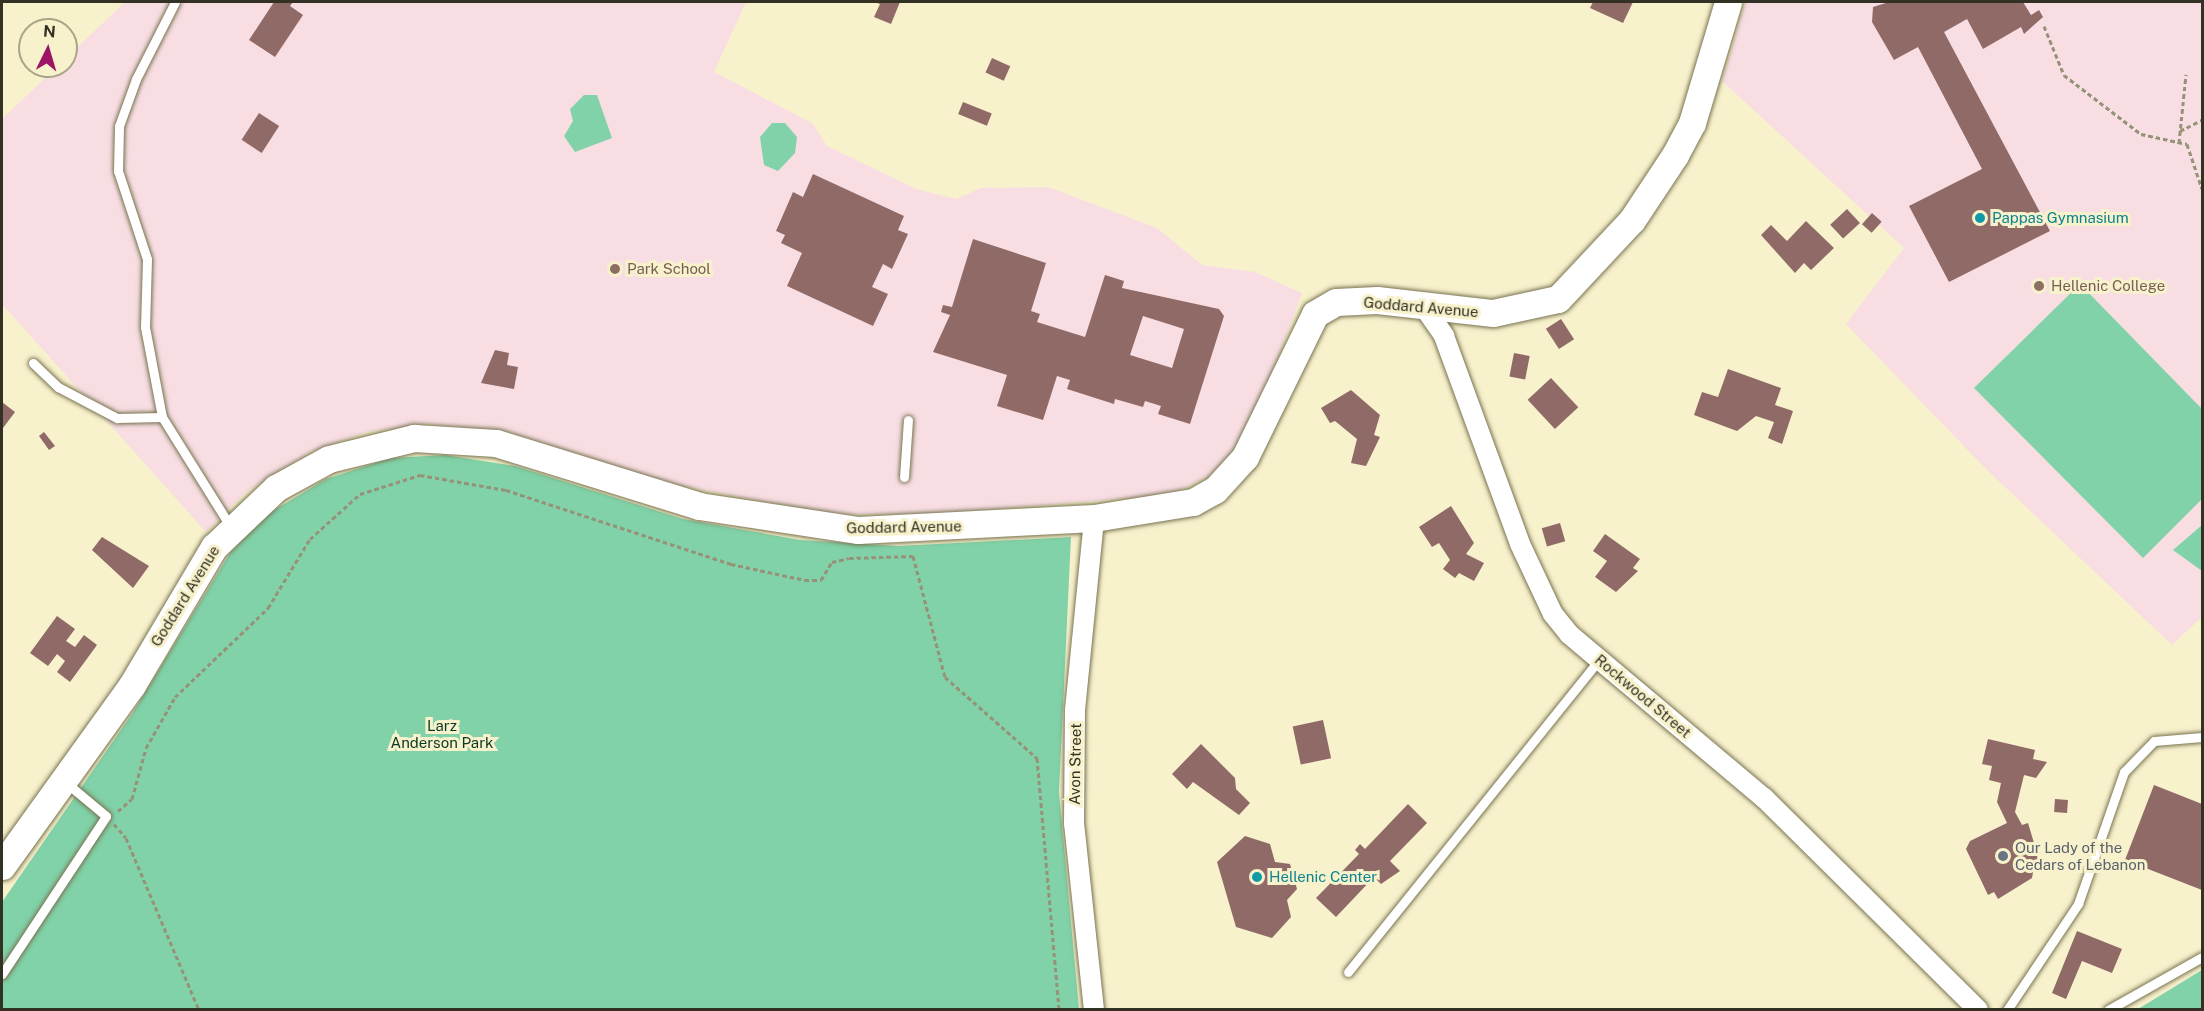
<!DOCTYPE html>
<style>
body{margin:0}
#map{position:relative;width:2204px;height:1011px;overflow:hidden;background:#f7f1cc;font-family:"Public Sans",sans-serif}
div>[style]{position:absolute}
.education>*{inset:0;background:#f8dee3}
.green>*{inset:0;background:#81d2a8}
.building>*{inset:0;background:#906a67;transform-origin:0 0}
.path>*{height:3px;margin-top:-1.5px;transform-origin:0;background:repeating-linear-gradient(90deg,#969278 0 4.5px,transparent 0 7.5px)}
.roads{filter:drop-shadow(0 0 2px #797351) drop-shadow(0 0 2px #797351)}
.service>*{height:9px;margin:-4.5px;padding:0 4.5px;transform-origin:4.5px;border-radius:4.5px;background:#fff}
.minor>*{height:20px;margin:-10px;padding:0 10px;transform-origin:10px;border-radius:10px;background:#fff}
.secondary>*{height:27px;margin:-13.5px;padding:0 13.5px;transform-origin:13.5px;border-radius:13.5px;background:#fff}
.dots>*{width:16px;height:16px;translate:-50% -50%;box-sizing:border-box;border:3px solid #f7f1cc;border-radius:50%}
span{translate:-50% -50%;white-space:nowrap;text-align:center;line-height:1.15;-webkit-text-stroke:6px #f7f1cc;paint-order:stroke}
.culture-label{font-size:15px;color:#0d838f}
.left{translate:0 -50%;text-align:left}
.education-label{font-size:15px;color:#785e54}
.street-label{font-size:15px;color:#333123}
.park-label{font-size:15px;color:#0a3824}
.worship-label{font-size:15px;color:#5b616d}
.frame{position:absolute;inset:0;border:3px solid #333123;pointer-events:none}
.north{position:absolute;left:18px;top:18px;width:60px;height:60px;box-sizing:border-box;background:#f7f1cc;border:2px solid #a9a488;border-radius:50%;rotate:5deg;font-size:16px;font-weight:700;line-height:24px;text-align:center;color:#333123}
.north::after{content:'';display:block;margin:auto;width:21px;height:27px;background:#9d1666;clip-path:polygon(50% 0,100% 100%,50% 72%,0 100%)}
</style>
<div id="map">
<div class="education">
<div style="clip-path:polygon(125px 2px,746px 2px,714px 72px,812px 123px,827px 146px,916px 189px,956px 199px,981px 188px,1048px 187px,1157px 228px,1202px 265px,1255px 272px,1302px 293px,1267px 387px,1232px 453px,1217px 472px,1170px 495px,932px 514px,825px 514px,669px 483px,505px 432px,427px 424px,367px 432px,312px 451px,246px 492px,206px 532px,2px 304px,2px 119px,58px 66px,66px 66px,66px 58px)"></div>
<div style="clip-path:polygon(1746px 2px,2202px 2px,2202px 617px,2172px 645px,1988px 471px,1846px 324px,1904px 248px,1722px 81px)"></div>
</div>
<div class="green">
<div style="clip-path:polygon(584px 95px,597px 95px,612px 138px,575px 152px,564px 136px,573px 121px,570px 109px)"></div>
<div style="clip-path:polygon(772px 123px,785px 123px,797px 137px,795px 153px,778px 171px,764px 165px,760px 137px)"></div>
<div style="clip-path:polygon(2080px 284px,2202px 409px,2202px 499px,2143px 558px,1974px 388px)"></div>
<div style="clip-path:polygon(445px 455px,515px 466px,683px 519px,800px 540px,899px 546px,1071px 537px,1059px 792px,1079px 1009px,2px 1009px,2px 902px,132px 714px,230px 553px,266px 515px,326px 479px,391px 458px)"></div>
<div style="clip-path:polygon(2202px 525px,2202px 571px,2173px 550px)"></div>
<div style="clip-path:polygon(2202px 970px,2202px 1009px,2138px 1009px)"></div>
</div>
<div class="building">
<div style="clip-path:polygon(274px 2px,293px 2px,290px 6px,303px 15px,275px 57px,249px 40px)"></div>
<div style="clip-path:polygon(874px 2px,900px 2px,891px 24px,874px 17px,880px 4px)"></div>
<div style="clip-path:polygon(1593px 2px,1633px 2px,1623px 23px,1590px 8px)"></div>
<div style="clip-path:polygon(1889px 2px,2023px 2px,2031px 15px,2039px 10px,2043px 17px,2024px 34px,2021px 27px,1983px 49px,1967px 19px,1944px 32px,2050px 231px,1949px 282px,1909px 206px,1982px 169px,1918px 47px,1894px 60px,1872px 22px,1873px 7px)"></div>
<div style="left:992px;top:58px;width:20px;height:16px;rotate:24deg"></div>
<div style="left:963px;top:102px;width:31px;height:13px;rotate:22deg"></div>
<div style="left:259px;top:113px;width:24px;height:32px;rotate:33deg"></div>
<div style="clip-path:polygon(813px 174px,904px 216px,898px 230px,908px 234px,892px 269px,883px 264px,872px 287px,888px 294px,873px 326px,787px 286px,802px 253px,781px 243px,785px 235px,776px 231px,793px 192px,803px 197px)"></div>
<div style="left:1847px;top:209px;width:19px;height:23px;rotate:47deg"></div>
<div style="left:1872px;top:213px;width:13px;height:15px;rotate:42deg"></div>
<div style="clip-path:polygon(1806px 221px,1834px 248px,1811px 270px,1804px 263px,1795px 273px,1761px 235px,1771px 225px,1787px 241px)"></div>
<div style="clip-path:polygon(evenodd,973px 239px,1046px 263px,1031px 311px,1040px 314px,1037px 322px,1085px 337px,1105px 275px,1124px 281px,1122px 288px,1219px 309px,1224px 316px,1190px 424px,1158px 414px,1161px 406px,1145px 401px,1143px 407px,1115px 399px,1114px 404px,1067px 389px,1070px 380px,1057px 376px,1043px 420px,997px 406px,1007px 375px,933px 352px,950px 315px,941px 312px,943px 305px,952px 307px,973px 239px,1143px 316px,1184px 329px,1172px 368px,1130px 355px,1143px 316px)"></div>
<div style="left:1561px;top:319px;width:24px;height:18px;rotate:57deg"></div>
<div style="clip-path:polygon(495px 350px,509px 353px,507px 365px,518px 367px,514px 389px,481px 383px)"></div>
<div style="left:1514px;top:353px;width:16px;height:24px;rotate:11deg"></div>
<div style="clip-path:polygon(1728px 369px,1781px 388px,1775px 405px,1793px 411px,1782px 444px,1768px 438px,1774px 422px,1756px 416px,1737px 431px,1694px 415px,1702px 392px,1718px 397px)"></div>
<div style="left:1551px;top:378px;width:40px;height:32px;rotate:47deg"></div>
<div style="clip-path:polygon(1351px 390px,1380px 415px,1374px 435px,1380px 437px,1366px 466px,1351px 463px,1357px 439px,1335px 421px,1330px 423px,1321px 408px)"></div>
<div style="clip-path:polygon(2px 402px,15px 412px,3px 428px,2px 426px)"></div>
<div style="clip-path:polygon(44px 432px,55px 446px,49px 450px,39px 436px)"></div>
<div style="clip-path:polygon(1451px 506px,1474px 543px,1466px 554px,1484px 563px,1474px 581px,1459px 573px,1455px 578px,1443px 569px,1450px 560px,1439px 543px,1432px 547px,1419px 527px)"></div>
<div style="left:1560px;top:523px;width:19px;height:19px;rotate:74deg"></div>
<div style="clip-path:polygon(1605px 534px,1640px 559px,1633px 568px,1638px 571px,1616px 592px,1595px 577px,1607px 561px,1593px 551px)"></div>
<div style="clip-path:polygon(102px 537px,149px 566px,133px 588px,92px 550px)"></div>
<div style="clip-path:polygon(57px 616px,75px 629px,66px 641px,75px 647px,84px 635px,97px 645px,70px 682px,57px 672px,65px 661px,57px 654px,48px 666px,30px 653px)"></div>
<div style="left:1323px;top:720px;width:39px;height:31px;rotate:78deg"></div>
<div style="clip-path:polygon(1988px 739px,2035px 750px,2033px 759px,2047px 762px,2036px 778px,2024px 775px,2015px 812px,2022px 825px,2028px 823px,2040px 863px,2034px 867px,2032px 878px,1998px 899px,1994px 892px,1988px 895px,1966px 849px,1970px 841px,2007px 823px,1997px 802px,2001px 783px,1989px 780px,1992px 766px,1982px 764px)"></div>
<div style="clip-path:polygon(1201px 744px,1235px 778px,1236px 789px,1250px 803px,1239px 815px,1193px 782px,1187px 789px,1172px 774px)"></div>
<div style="clip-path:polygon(2154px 785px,2202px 804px,2202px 890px,2125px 860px)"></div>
<div style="left:2055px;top:799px;width:13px;height:13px;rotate:4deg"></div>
<div style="clip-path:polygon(1408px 804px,1427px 823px,1390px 861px,1400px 871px,1381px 884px,1374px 877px,1336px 917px,1316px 898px,1359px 854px,1355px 850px,1360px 844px,1365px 849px)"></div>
<div style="clip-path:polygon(1245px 836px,1270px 844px,1275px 862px,1290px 864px,1297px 889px,1287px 900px,1291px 917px,1272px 938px,1236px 927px,1217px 862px)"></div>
<div style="clip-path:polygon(2077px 931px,2122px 949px,2112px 973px,2082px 961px,2066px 999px,2052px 993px)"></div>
</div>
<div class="path">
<div style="left:2044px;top:26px;width:53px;rotate:67.8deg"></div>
<div style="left:2064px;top:75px;width:97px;rotate:37.5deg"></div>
<div style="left:2141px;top:134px;width:47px;rotate:12.3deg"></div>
<div style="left:2187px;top:144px;width:47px;rotate:71.6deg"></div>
<div style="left:2180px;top:131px;width:25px;rotate:-27deg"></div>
<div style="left:2179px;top:143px;width:69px;rotate:-84.2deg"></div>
<div style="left:118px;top:811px;width:18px;rotate:-41deg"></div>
<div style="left:132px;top:799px;width:53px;rotate:-74.6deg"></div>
<div style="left:146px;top:748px;width:59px;rotate:-60.4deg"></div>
<div style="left:175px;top:697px;width:129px;rotate:-43.7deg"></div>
<div style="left:268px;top:608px;width:81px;rotate:-58.7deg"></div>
<div style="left:310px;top:539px;width:67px;rotate:-42deg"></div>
<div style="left:360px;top:494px;width:63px;rotate:-17.6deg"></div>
<div style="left:420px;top:475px;width:87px;rotate:9.9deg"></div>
<div style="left:506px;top:490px;width:237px;rotate:18.2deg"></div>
<div style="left:731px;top:564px;width:76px;rotate:12.2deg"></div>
<div style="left:805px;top:580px;width:16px"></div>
<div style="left:821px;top:580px;width:21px;rotate:-59deg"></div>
<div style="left:832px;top:562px;width:17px;rotate:-13deg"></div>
<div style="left:849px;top:558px;width:64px;rotate:-1.8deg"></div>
<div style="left:913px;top:556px;width:125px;rotate:75.2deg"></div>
<div style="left:945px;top:677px;width:123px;rotate:41.4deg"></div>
<div style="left:1037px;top:758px;width:253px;rotate:85deg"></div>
<div style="left:114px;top:824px;width:18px;rotate:49deg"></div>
<div style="left:126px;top:838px;width:187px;rotate:67deg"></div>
</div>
<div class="roads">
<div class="service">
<div style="left:33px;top:363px;width:35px;rotate:44deg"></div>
<div style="left:58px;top:387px;width:67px;rotate:27.7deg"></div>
<div style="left:117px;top:418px;width:45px;rotate:-1.3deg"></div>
<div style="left:162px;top:417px;width:92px;rotate:-100.7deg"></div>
<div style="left:145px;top:327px;width:68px;rotate:-88.3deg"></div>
<div style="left:147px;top:259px;width:93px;rotate:-108.2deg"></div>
<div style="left:118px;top:171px;width:45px;rotate:-88.7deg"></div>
<div style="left:119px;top:126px;width:50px;rotate:-70.1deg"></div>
<div style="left:136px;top:79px;width:86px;rotate:-63.1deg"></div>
<div style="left:162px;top:417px;width:128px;rotate:58deg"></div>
<div style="left:904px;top:477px;width:57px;rotate:-86deg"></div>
<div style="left:1348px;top:972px;width:400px;rotate:-51.2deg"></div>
<div style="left:2px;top:974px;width:189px;rotate:-56.6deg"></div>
<div style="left:106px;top:816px;width:55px;rotate:-140.2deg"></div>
<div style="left:2007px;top:1010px;width:128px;rotate:-56.2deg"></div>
<div style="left:2078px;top:904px;width:140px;rotate:-70.8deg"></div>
<div style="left:2124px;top:772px;width:43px;rotate:-45.9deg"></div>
<div style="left:2154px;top:741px;width:48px;rotate:-4.8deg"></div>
<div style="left:2108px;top:1010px;width:108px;rotate:-29.4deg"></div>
</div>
<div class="minor">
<div style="left:1422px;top:304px;width:39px;rotate:55deg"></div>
<div style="left:1444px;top:336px;width:221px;rotate:69.9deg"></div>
<div style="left:1520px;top:544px;width:77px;rotate:64.8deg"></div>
<div style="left:1553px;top:614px;width:26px;rotate:51deg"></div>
<div style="left:1569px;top:634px;width:255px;rotate:40.1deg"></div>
<div style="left:1764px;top:798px;width:301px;rotate:44.7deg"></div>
<div style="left:1094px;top:1010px;width:188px;rotate:-96.1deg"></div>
<div style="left:1074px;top:823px;width:113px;rotate:-89.5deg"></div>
<div style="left:1075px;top:710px;width:193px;rotate:-84.3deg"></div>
</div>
<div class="secondary">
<div style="left:2px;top:866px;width:223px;rotate:-54.3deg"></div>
<div style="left:132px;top:685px;width:161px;rotate:-59.3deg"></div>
<div style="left:214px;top:547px;width:86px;rotate:-43.6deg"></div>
<div style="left:276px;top:488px;width:60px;rotate:-28.7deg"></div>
<div style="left:329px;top:459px;width:88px;rotate:-13.9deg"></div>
<div style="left:414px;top:438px;width:82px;rotate:3.5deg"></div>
<div style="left:496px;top:443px;width:213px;rotate:17.2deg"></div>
<div style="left:699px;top:506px;width:161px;rotate:8.6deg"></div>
<div style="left:858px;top:530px;width:236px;rotate:-2.9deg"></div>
<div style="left:1094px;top:518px;width:100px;rotate:-9.2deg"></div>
<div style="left:1193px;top:502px;width:25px;rotate:-29deg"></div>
<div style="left:1215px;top:490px;width:45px;rotate:-47.7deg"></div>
<div style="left:1245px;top:457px;width:159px;rotate:-63.9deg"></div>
<div style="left:1315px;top:314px;width:24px;rotate:-30deg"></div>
<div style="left:1336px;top:302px;width:41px;rotate:-2.8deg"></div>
<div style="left:1377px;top:300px;width:117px;rotate:6.4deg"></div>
<div style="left:1493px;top:313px;width:66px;rotate:-12.2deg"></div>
<div style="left:1558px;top:299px;width:108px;rotate:-46.9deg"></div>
<div style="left:1632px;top:220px;width:78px;rotate:-56.5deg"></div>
<div style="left:1675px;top:155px;width:36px;rotate:-62deg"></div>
<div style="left:1692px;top:123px;width:126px;rotate:-73.4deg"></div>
</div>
</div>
<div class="dots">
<div style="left:1980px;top:218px;background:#0f9aa8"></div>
<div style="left:615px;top:269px;background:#8d6e63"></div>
<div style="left:2039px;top:286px;background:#8d6e63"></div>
<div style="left:2003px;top:856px;background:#6b7280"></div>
<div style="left:1257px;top:877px;background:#0f9aa8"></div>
</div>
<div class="culture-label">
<span class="left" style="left:1992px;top:218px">Pappas Gymnasium</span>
<span class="left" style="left:1269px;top:877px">Hellenic Center</span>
</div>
<div class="education-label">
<span class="left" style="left:627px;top:269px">Park School</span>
<span class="left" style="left:2051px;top:286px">Hellenic College</span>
</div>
<div class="street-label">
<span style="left:1421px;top:307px;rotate:5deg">Goddard Avenue</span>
<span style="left:904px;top:527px;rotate:-1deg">Goddard Avenue</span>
<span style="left:185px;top:596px;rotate:-58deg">Goddard Avenue</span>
<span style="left:1643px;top:696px;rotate:40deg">Rockwood Street</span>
<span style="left:1075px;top:764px;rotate:-89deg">Avon Street</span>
</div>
<div class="park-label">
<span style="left:442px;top:734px">Larz<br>Anderson Park</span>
</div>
<div class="worship-label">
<span class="left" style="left:2015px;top:856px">Our Lady of the<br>Cedars of Lebanon</span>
</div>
<div class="frame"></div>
<div class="north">N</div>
</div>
